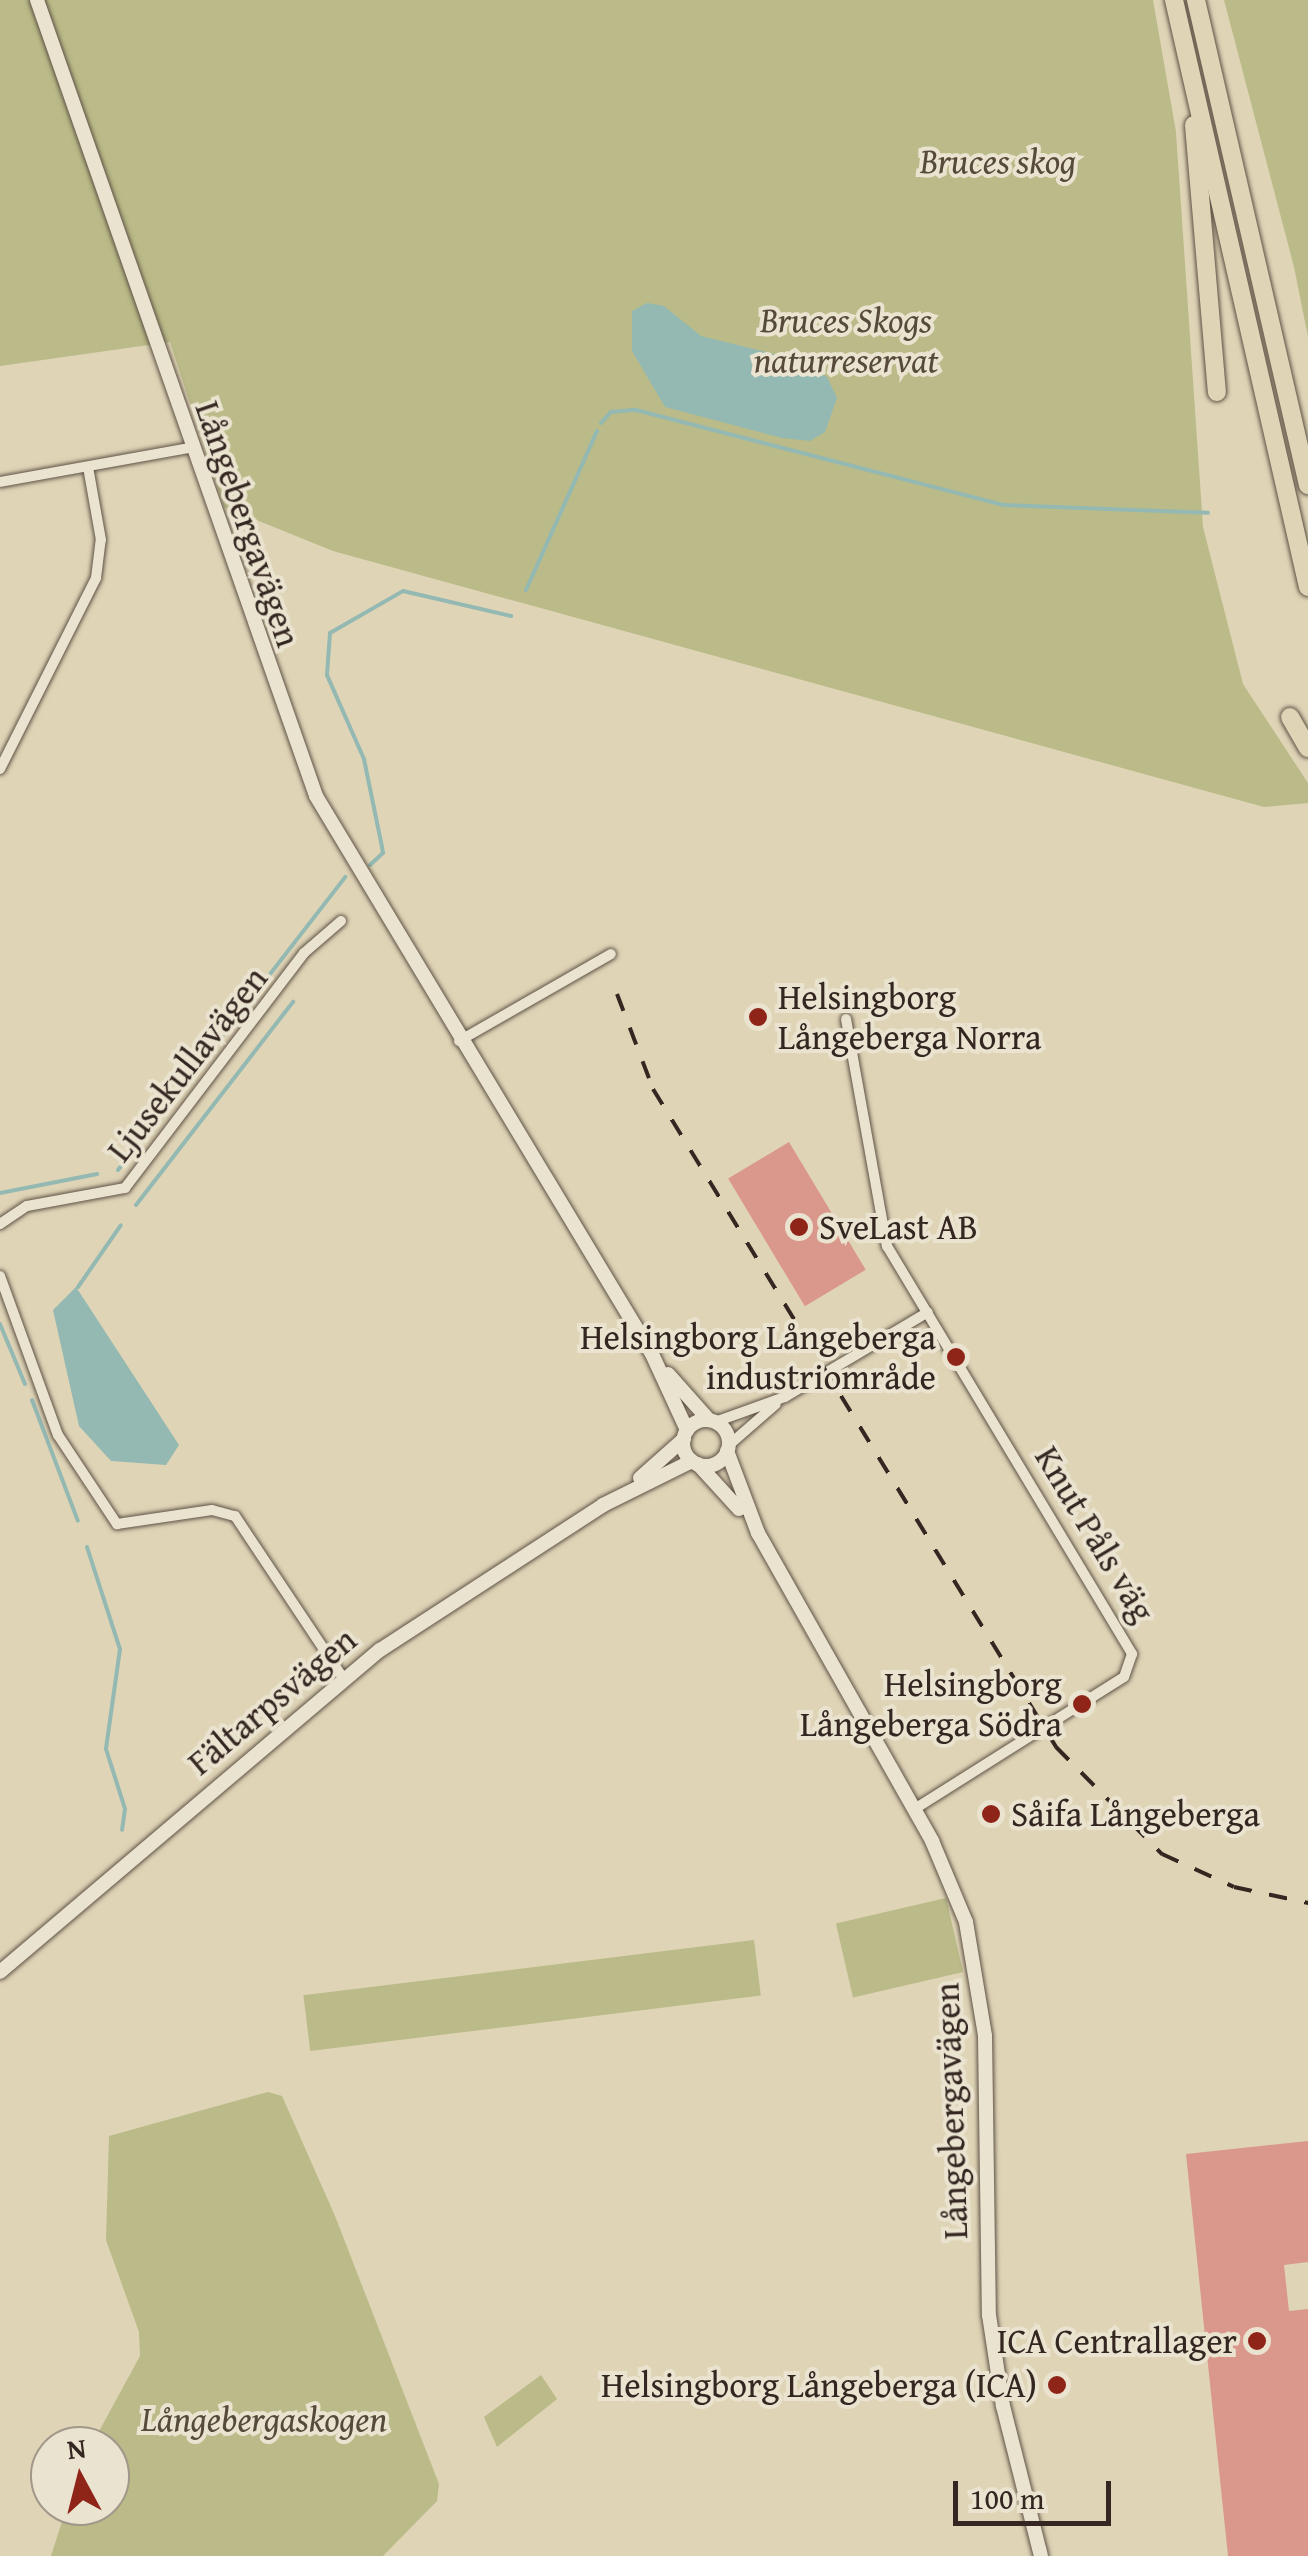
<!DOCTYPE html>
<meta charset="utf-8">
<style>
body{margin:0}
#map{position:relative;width:1308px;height:2556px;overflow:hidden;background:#dfd4b6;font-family:"Gentium Book Plus",serif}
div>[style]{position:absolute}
.green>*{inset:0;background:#babb88;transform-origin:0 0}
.water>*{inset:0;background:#94b8b2}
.stream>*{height:4px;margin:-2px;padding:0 2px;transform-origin:2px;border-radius:2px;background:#94b8b2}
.building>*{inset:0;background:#da988c;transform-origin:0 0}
.roads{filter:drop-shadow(0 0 2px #5f5246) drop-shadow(0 0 2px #5f5246)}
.street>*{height:10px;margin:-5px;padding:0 5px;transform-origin:5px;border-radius:5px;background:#eae3d0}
.secondary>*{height:14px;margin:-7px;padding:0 7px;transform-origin:7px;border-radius:7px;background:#eae3d0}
.secondary>.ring{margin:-7px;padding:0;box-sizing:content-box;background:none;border:14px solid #eae3d0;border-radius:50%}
.highway>*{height:18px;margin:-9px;padding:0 9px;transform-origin:9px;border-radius:9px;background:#dfd4b6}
.rail>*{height:4px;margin-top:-2px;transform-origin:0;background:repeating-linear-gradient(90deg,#342620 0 18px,transparent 0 36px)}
.dots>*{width:28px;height:28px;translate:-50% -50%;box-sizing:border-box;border:5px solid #eae3d0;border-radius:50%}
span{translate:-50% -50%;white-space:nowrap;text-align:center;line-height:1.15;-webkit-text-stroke:8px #eae3d0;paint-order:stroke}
.park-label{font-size:35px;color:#564b3a;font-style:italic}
.street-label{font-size:35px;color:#342620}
.poi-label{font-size:35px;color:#342620}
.left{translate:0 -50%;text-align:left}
.right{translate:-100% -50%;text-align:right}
.north{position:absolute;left:30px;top:2426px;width:100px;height:100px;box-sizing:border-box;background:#eae3d0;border:2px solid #a1978a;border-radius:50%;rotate:353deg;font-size:28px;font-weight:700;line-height:40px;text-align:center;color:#342620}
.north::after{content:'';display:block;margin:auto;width:35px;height:45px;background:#8f2418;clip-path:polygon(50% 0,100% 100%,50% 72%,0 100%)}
.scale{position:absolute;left:953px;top:2481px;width:158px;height:45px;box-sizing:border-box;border:5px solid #342620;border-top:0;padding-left:12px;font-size:30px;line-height:35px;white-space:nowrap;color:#342620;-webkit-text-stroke:8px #eae3d0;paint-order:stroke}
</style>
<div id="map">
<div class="green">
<div style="clip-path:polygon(0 0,1153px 0,1176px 132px,1203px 527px,1243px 684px,1308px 783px,1308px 803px,1264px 807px,333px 551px,224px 507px,170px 342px,0 366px)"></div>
<div style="clip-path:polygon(1224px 0,1308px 0,1308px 337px,1294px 267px)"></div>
<div style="left:946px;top:1898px;width:76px;height:113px;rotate:77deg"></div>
<div style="left:754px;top:1940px;width:56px;height:454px;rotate:83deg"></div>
<div style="clip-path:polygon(268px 2092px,282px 2096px,335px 2216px,439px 2484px,437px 2501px,383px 2556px,51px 2556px,67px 2506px,110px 2506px,110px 2446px,91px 2446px,140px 2356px,139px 2332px,106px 2240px,109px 2136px)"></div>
<div style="clip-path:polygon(541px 2375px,557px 2399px,497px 2447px,484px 2417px)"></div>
</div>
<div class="water">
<div style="clip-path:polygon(647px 303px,664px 306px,701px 336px,799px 360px,827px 377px,837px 398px,825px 432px,810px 441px,782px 438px,665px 407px,632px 351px,632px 311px)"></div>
<div style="clip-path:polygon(76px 1287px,179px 1445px,166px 1465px,111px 1461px,79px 1426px,53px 1310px)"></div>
</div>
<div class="stream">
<div style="left:601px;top:423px;width:15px;rotate:-48deg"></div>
<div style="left:611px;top:412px;width:25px;rotate:-5deg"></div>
<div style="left:636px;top:410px;width:380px;rotate:14.5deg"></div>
<div style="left:1004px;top:505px;width:204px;rotate:2.2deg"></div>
<div style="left:526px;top:590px;width:174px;rotate:-65.9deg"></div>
<div style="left:370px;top:865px;width:18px;rotate:-43deg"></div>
<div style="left:383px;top:853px;width:11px;rotate:-100deg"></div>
<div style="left:381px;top:842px;width:85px;rotate:-101.6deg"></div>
<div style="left:364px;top:759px;width:92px;rotate:-113.8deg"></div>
<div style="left:327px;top:675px;width:42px;rotate:-85.9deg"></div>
<div style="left:330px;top:633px;width:84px;rotate:-29.9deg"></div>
<div style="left:403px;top:591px;width:111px;rotate:13deg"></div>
<div style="left:118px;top:1170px;width:371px;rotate:-52.2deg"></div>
<div style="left:0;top:1193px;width:99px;rotate:-11.1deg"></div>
<div style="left:136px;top:1205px;width:257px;rotate:-52.3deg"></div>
<div style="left:78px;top:1287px;width:75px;rotate:-55.3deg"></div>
<div style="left:0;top:1324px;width:65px;rotate:67.4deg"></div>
<div style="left:32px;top:1400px;width:129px;rotate:69.2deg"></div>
<div style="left:87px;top:1547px;width:107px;rotate:72.1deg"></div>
<div style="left:120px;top:1649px;width:101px;rotate:98deg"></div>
<div style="left:106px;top:1749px;width:63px;rotate:72.4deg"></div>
<div style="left:125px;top:1809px;width:21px;rotate:98deg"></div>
</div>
<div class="building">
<div style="left:789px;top:1142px;width:149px;height:71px;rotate:59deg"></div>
<div style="clip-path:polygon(1308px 2141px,1308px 2262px,1284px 2265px,1289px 2311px,1308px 2309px,1308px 2556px,1228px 2556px,1186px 2154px)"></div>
</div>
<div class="roads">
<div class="street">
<div style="left:0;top:482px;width:192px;rotate:-10.2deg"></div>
<div style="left:0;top:769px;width:214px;rotate:-63.3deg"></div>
<div style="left:96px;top:578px;width:38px;rotate:-83deg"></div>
<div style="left:101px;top:540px;width:74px;rotate:-100.1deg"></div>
<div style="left:846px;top:1019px;width:231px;rotate:79.8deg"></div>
<div style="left:887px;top:1246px;width:476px;rotate:59deg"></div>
<div style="left:1132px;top:1654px;width:24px;rotate:109deg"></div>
<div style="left:1124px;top:1677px;width:248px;rotate:147.8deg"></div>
<div style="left:459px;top:1041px;width:175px;rotate:-29.8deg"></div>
<div style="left:0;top:1224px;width:32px;rotate:-34deg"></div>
<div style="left:27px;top:1206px;width:100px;rotate:-10.4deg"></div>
<div style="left:125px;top:1188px;width:295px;rotate:-52.7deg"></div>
<div style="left:304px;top:953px;width:49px;rotate:-40.9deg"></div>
<div style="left:0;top:1276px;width:169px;rotate:70deg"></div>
<div style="left:58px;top:1435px;width:107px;rotate:56.5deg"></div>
<div style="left:117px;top:1524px;width:96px;rotate:-8.4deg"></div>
<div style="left:212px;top:1510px;width:24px;rotate:15deg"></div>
<div style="left:235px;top:1516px;width:195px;rotate:56.3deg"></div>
<div style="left:715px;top:1422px;width:74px;rotate:-19.7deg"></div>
<div style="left:785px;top:1397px;width:166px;rotate:-30.7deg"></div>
<div style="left:729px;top:1445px;width:62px;rotate:-41.1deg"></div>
</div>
<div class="secondary">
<div style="left:37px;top:0;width:843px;rotate:70.68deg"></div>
<div style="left:316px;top:796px;width:651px;rotate:58.95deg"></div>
<div style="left:652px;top:1354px;width:84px;rotate:65.3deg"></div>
<div style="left:668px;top:1374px;width:62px;rotate:48.3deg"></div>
<div class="ring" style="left:683px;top:1420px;width:32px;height:32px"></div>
<div style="left:727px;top:1451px;width:88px;rotate:69.3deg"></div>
<div style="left:758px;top:1533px;width:354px;rotate:60.5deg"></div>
<div style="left:932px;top:1841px;width:88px;rotate:67.2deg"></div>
<div style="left:966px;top:1922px;width:116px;rotate:80.5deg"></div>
<div style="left:985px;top:2036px;width:279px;rotate:89.2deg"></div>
<div style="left:989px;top:2315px;width:92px;rotate:81.3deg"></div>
<div style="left:1003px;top:2406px;width:155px;rotate:75.8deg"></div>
<div style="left:698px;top:1464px;width:61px;rotate:47.7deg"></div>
<div style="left:640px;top:1478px;width:59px;rotate:-41.6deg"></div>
<div style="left:0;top:1972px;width:498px;rotate:-40.3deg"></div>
<div style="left:380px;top:1650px;width:266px;rotate:-33deg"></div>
<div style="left:603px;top:1505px;width:99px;rotate:-26.3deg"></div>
</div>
<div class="highway">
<div style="left:1174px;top:0;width:602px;rotate:77.14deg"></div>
<div style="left:1196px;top:0;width:498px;rotate:77deg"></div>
<div style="left:1194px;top:125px;width:268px;rotate:85.1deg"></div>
<div style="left:1290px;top:717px;width:36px;rotate:60deg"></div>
</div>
</div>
<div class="rail">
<div style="left:617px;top:994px;width:102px;rotate:69.2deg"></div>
<div style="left:653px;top:1089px;width:772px;rotate:58.51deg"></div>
<div style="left:1056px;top:1747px;width:151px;rotate:45.3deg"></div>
<div style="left:1162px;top:1854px;width:79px;rotate:24.6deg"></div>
<div style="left:1234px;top:1887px;width:76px;rotate:12.2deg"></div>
</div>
<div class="dots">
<div style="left:758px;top:1017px;background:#8f2418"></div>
<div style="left:799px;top:1227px;background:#8f2418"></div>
<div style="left:956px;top:1357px;background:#8f2418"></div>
<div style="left:1082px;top:1704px;background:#8f2418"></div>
<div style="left:991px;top:1814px;background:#8f2418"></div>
<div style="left:1257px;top:2341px;background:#8f2418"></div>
<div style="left:1057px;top:2385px;background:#8f2418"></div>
</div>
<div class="park-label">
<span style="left:998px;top:161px">Bruces skog</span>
<span style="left:846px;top:340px">Bruces Skogs<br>naturreservat</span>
<span style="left:264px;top:2419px">Långebergaskogen</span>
</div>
<div class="street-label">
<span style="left:248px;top:524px;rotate:71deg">Långebergavägen</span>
<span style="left:187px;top:1064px;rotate:-52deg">Ljusekullavägen</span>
<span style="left:1095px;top:1534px;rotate:59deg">Knut Påls väg</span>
<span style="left:272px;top:1701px;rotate:-40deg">Fältarpsvägen</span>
<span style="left:951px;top:2111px;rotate:-92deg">Långebergavägen</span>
</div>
<div class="poi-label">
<span class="left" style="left:778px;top:1017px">Helsingborg<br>Långeberga Norra</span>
<span class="left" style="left:819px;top:1227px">SveLast AB</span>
<span class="right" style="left:936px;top:1357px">Helsingborg Långeberga<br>industriområde</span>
<span class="right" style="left:1062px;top:1704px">Helsingborg<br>Långeberga Södra</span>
<span class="left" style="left:1011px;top:1814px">Såifa Långeberga</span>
<span class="right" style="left:1237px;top:2341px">ICA Centrallager</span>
<span class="right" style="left:1037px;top:2385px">Helsingborg Långeberga (ICA)</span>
</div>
<div class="north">N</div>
<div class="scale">100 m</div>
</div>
